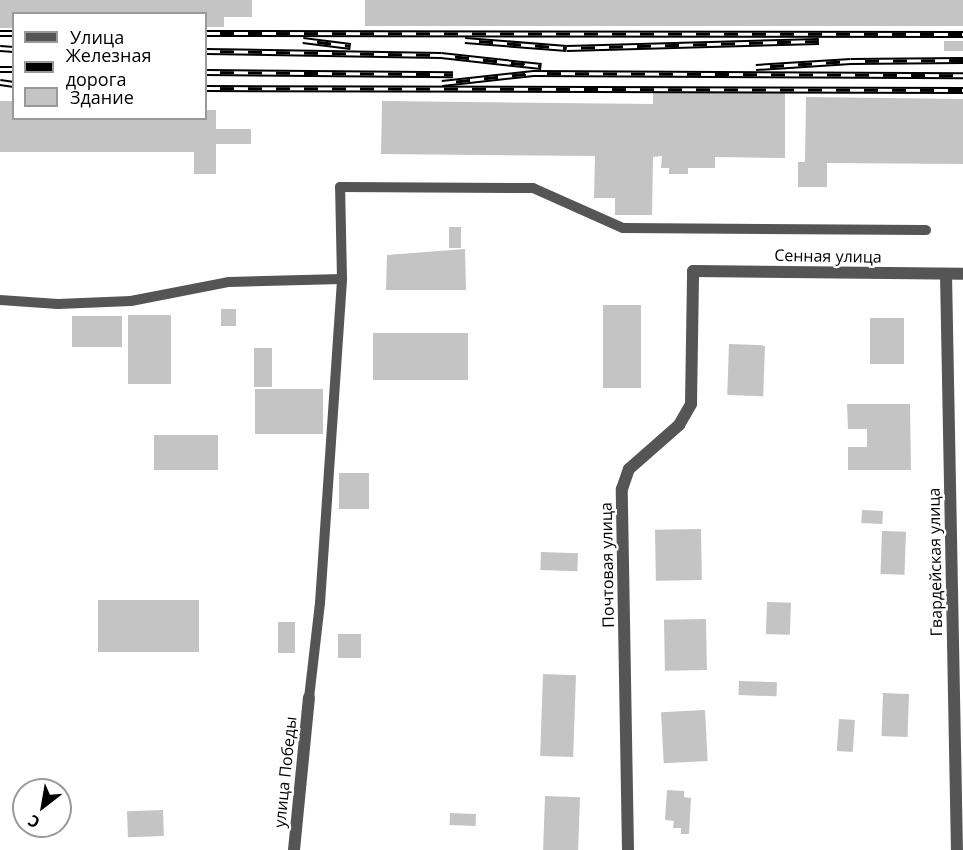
<!DOCTYPE html>
<meta charset="utf-8">
<style>
body{margin:0}
#map{position:relative;width:963px;height:850px;overflow:hidden;background:#fff;font-family:"Open Sans",sans-serif}
div>[style]{position:absolute}
.building>*{inset:0;background:#c4c4c4;transform-origin:0 0}
.lane>*{height:10px;margin:-5px;padding:0 5px;transform-origin:5px;border-radius:5px;background:#555}
.street>*{height:12px;margin:-6px;padding:0 6px;transform-origin:6px;border-radius:6px;background:#555}
.rail>*{height:7px;margin-top:-3.5px;transform-origin:0;background:repeating-linear-gradient(90deg,#fff 0 14px,#000 0 28px);box-sizing:border-box;border-block:2px solid #000}
span{translate:-50% -50%;white-space:nowrap;text-align:center;line-height:1.15;-webkit-text-stroke:4.5px #fff;paint-order:stroke}
.street-label{font-size:16px;color:#000}
.legend{position:absolute;left:12px;top:12px;width:195px;height:108px;box-sizing:border-box;background:#fff;border:2px solid #999;margin:0;padding:8px 10px;list-style:none;font-size:18px;color:#000}
.legend li{display:flex;align-items:center;gap:12px;height:30px}
.legend b{width:30px;border:2px solid #999}
.north{position:absolute;left:12px;top:778px;width:60px;height:60px;box-sizing:border-box;background:#fff;border:2px solid #999;border-radius:50%;rotate:211deg;font-size:16px;font-weight:700;line-height:24px;text-align:center;color:#000}
.north::after{content:'';display:block;margin:auto;width:21px;height:27px;background:#000;clip-path:polygon(50% 0,100% 100%,50% 72%,0 100%)}
</style>
<div id="map">
<div class="building">
<div style="clip-path:polygon(0 0,252px 0,252px 17px,224px 17px,224px 27px,206px 27px,206px 14px,14px 14px,14px 28px,0 28px)"></div>
<div style="left:365px;top:0;width:598px;height:26px"></div>
<div style="left:944px;top:41px;width:19px;height:10px"></div>
<div style="clip-path:polygon(653px 91px,785px 92px,785px 158px,715px 157px,715px 168px,688px 168px,688px 174px,669px 174px,669px 168px,661px 168px,662px 156px,653px 157px,652px 215px,615px 215px,615px 198px,594px 198px,595px 156px,381px 154px,382px 101px,653px 104px)"></div>
<div style="clip-path:polygon(806px 97px,963px 99px,963px 164px,827px 163px,827px 187px,798px 187px,798px 162px,805px 162px)"></div>
<div style="clip-path:polygon(0 101px,14px 101px,14px 118px,206px 118px,206px 110px,216px 110px,216px 129px,251px 129px,251px 144px,216px 144px,216px 174px,194px 174px,194px 152px,0 152px)"></div>
<div style="left:449px;top:227px;width:12px;height:21px"></div>
<div style="clip-path:polygon(465px 249px,466px 290px,386px 290px,387px 255px)"></div>
<div style="left:603px;top:305px;width:38px;height:83px"></div>
<div style="left:221px;top:309px;width:15px;height:17px"></div>
<div style="left:128px;top:315px;width:43px;height:69px"></div>
<div style="left:72px;top:316px;width:50px;height:31px"></div>
<div style="left:870px;top:318px;width:34px;height:46px"></div>
<div style="left:468px;top:333px;width:47px;height:95px;rotate:90deg"></div>
<div style="left:729px;top:344px;width:36px;height:51px;rotate:2deg"></div>
<div style="left:272px;top:348px;width:39px;height:18px;rotate:90deg"></div>
<div style="left:255px;top:389px;width:68px;height:45px"></div>
<div style="clip-path:polygon(847px 404px,910px 404px,911px 470px,848px 470px,848px 447px,867px 447px,867px 429px,848px 429px)"></div>
<div style="left:218px;top:435px;width:35px;height:64px;rotate:90deg"></div>
<div style="left:339px;top:473px;width:30px;height:36px"></div>
<div style="left:862px;top:510px;width:21px;height:13px;rotate:3deg"></div>
<div style="left:701px;top:529px;width:51px;height:46px;rotate:89deg"></div>
<div style="left:882px;top:531px;width:24px;height:43px;rotate:2deg"></div>
<div style="left:541px;top:552px;width:37px;height:18px;rotate:2deg"></div>
<div style="left:199px;top:600px;width:52px;height:101px;rotate:90deg"></div>
<div style="left:767px;top:602px;width:24px;height:32px;rotate:2deg"></div>
<div style="left:706px;top:619px;width:51px;height:42px;rotate:89deg"></div>
<div style="left:278px;top:622px;width:17px;height:31px"></div>
<div style="left:338px;top:634px;width:23px;height:24px"></div>
<div style="left:543px;top:674px;width:33px;height:82px;rotate:2deg"></div>
<div style="left:739px;top:681px;width:38px;height:14px;rotate:2deg"></div>
<div style="left:883px;top:693px;width:26px;height:43px;rotate:2deg"></div>
<div style="left:705px;top:710px;width:51px;height:44px;rotate:87deg"></div>
<div style="left:839px;top:719px;width:16px;height:32px;rotate:4deg"></div>
<div style="clip-path:polygon(667px 790px,684px 791px,684px 797px,691px 798px,689px 834px,681px 834px,681px 828px,673px 828px,674px 821px,665px 820px)"></div>
<div style="left:545px;top:796px;width:35px;height:54px;rotate:2deg"></div>
<div style="left:163px;top:810px;width:26px;height:36px;rotate:88deg"></div>
<div style="left:450px;top:813px;width:26px;height:12px;rotate:2deg"></div>
</div>
<div class="lane">
<div style="left:0;top:300px;width:58px;rotate:3.9deg"></div>
<div style="left:58px;top:304px;width:73px;rotate:-2.4deg"></div>
<div style="left:131px;top:301px;width:100px;rotate:-11deg"></div>
<div style="left:229px;top:282px;width:113px;rotate:-1.5deg"></div>
<div style="left:309px;top:698px;width:96px;rotate:-83.4deg"></div>
<div style="left:320px;top:603px;width:325px;rotate:-86.1deg"></div>
<div style="left:342px;top:279px;width:92px;rotate:-91.2deg"></div>
<div style="left:340px;top:187px;width:193px;rotate:0.3deg"></div>
<div style="left:533px;top:188px;width:98px;rotate:24deg"></div>
<div style="left:623px;top:228px;width:303px;rotate:0.4deg"></div>
</div>
<div class="street">
<div style="left:946px;top:274px;width:576px;rotate:88.91deg"></div>
<div style="left:294px;top:850px;width:153px;rotate:-84.4deg"></div>
<div style="left:628px;top:850px;width:361px;rotate:-91deg"></div>
<div style="left:622px;top:489px;width:21px;rotate:-71deg"></div>
<div style="left:629px;top:469px;width:67px;rotate:-41.3deg"></div>
<div style="left:679px;top:425px;width:24px;rotate:-60deg"></div>
<div style="left:691px;top:404px;width:133px;rotate:-89.1deg"></div>
<div style="left:693px;top:271px;width:270px;rotate:0.6deg"></div>
</div>
<div class="rail">
<div style="left:0;top:33px;width:14px"></div>
<div style="left:206px;top:33px;width:757px;rotate:0.08deg"></div>
<div style="left:303px;top:40px;width:48px;rotate:7.1deg"></div>
<div style="left:465px;top:40px;width:102px;rotate:4.5deg"></div>
<div style="left:567px;top:48px;width:252px;rotate:-1.6deg"></div>
<div style="left:0;top:48px;width:14px;rotate:4deg"></div>
<div style="left:206px;top:51px;width:235px;rotate:1deg"></div>
<div style="left:441px;top:55px;width:101px;rotate:6.3deg"></div>
<div style="left:756px;top:67px;width:95px;rotate:-3.6deg"></div>
<div style="left:851px;top:61px;width:112px;rotate:-0.5deg"></div>
<div style="left:0;top:69px;width:14px"></div>
<div style="left:206px;top:72px;width:247px;rotate:0.5deg"></div>
<div style="left:0;top:82px;width:14px;rotate:8deg"></div>
<div style="left:442px;top:83px;width:92px;rotate:-6.3deg"></div>
<div style="left:533px;top:73px;width:430px;rotate:0.3deg"></div>
<div style="left:206px;top:88px;width:757px;rotate:0.15deg"></div>
</div>
<div class="street-label">
<span style="left:828px;top:256px;rotate:1deg">Сенная улица</span>
<span style="left:935px;top:562px;rotate:-91deg">Гвардейская улица</span>
<span style="left:607px;top:565px;rotate:-91deg">Почтовая улица</span>
<span style="left:285px;top:772px;rotate:-84deg">улица Победы</span>
</div>
<ul class="legend">
<li><b style="height:8px;background:#555"></b>Улица</li>
<li><b style="height:8px;background:#000"></b>Железная дорога</li>
<li><b style="height:16px;background:#c4c4c4"></b>Здание</li>
</ul>
<div class="north">С</div>
</div>
